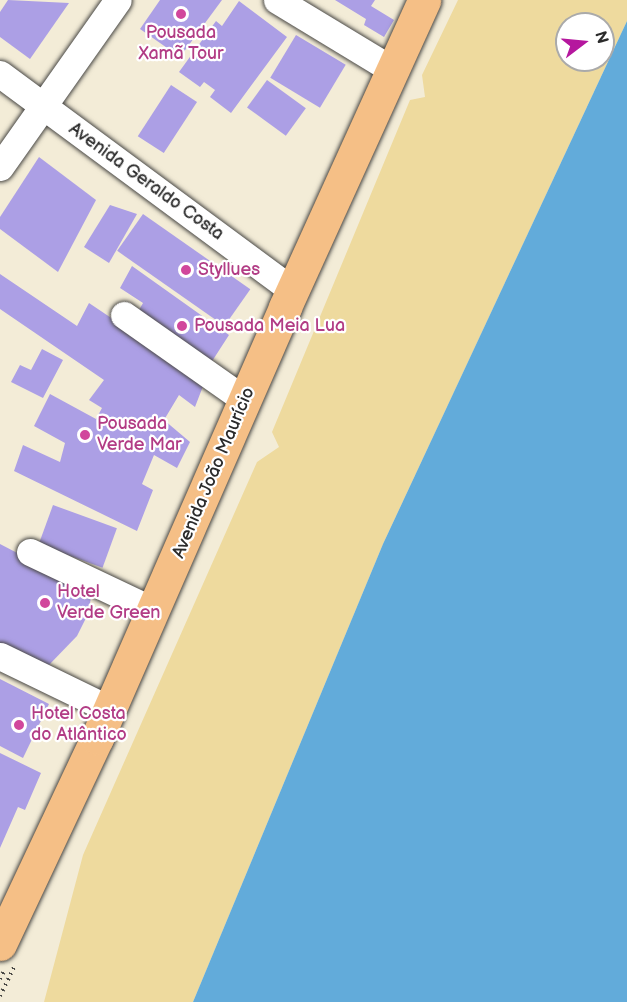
<!DOCTYPE html>
<meta charset="utf-8">
<style>
body{margin:0}
#map{position:relative;width:627px;height:1002px;overflow:hidden;background:#f3ecd7;font-family:"Balsamiq Sans",sans-serif}
div>[style]{position:absolute}
.sand>*{inset:0;background:#eeda9e}
.water>*{inset:0;background:#62abda}
.building>*{inset:0;background:#ac9fe5;transform-origin:0 0}
.path>*{height:4px;margin-top:-2px;transform-origin:0;background:repeating-linear-gradient(90deg,#494845 0 1.5px,transparent 0 6px)}
.roads{filter:drop-shadow(0 0 2px #494845) drop-shadow(0 0 2px #494845)}
.minor>*{height:27px;margin:-13.5px;padding:0 13.5px;transform-origin:13.5px;border-radius:13.5px;background:#fff}
.major>*{height:33px;margin:-16.5px;padding:0 16.5px;transform-origin:16.5px;border-radius:16.5px;background:#f5bf86}
.dots>*{width:16px;height:16px;translate:-50% -50%;box-sizing:border-box;border:3px solid #fff;border-radius:50%}
span{translate:-50% -50%;white-space:nowrap;text-align:center;line-height:1.15;-webkit-text-stroke:4.5px #fff;paint-order:stroke}
.hotel-label{font-size:18px;color:#b23c85}
.left{translate:0 -50%;text-align:left}
.street-label{font-size:18px;color:#2b2b2b}
.north{position:absolute;left:555px;top:12px;width:60px;height:60px;box-sizing:border-box;background:#fff;border:2px solid #aaa;border-radius:50%;rotate:74deg;font-size:16px;font-weight:700;line-height:24px;text-align:center;color:#2b2b2b}
.north::after{content:'';display:block;margin:auto;width:21px;height:27px;background:#b5179e;clip-path:polygon(50% 0,100% 100%,50% 72%,0 100%)}
</style>
<div id="map">
<div class="sand">
<div style="clip-path:polygon(evenodd,458px 0,627px 0,627px 21px,383px 544px,193px 1002px,44px 1002px,83px 855px,257px 462px,279px 447px,272px 432px,410px 100px,425px 97px,422px 75px,458px 0,567px 24px,603px 24px,603px 60px,567px 60px,567px 24px)"></div>
</div>
<div class="water">
<div style="clip-path:polygon(627px 21px,627px 1002px,193px 1002px,383px 544px)"></div>
</div>
<div class="building">
<div style="clip-path:polygon(8px 0,69px 3px,30px 59px,0 37px,0 12px)"></div>
<div style="clip-path:polygon(160px 0,222px 0,180px 57px,140px 29px)"></div>
<div style="clip-path:polygon(335px 0,375px 0,371px 6px,394px 20px,384px 37px,364px 25px,366px 19px)"></div>
<div style="clip-path:polygon(239px 1px,287px 37px,231px 113px,210px 97px,215px 90px,204px 82px,200px 87px,179px 72px,216px 21px,222px 26px)"></div>
<div style="left:296px;top:35px;width:58px;height:50px;rotate:31deg"></div>
<div style="left:267px;top:80px;width:48px;height:34px;rotate:36deg"></div>
<div style="left:171px;top:85px;width:31px;height:61px;rotate:33deg"></div>
<div style="clip-path:polygon(39px 157px,96px 200px,58px 272px,0 229px,0 217px)"></div>
<div style="clip-path:polygon(110px 205px,137px 214px,109px 263px,84px 247px)"></div>
<div style="left:143px;top:214px;width:131px;height:45px;rotate:35deg"></div>
<div style="clip-path:polygon(132px 266px,229px 335px,207px 369px,135px 317px,143px 303px,120px 288px)"></div>
<div style="clip-path:polygon(0 274px,77px 326px,89px 303px,205px 381px,195px 407px,179px 395px,164px 420px,190px 442px,177px 468px,154px 455px,142px 484px,153px 490px,137px 531px,14px 471px,23px 445px,60px 462px,65px 443px,34px 426px,50px 394px,96px 419px,102px 408px,89px 400px,104px 380px,0 309px)"></div>
<div style="clip-path:polygon(42px 349px,63px 360px,43px 398px,11px 382px,20px 365px,31px 370px)"></div>
<div style="left:53px;top:505px;width:68px;height:42px;rotate:20deg"></div>
<div style="clip-path:polygon(0 544px,92px 592px,88px 614px,77px 636px,46px 668px,0 643px)"></div>
<div style="clip-path:polygon(0 679px,49px 704px,23px 758px,0 746px)"></div>
<div style="clip-path:polygon(0 753px,41px 773px,25px 810px,18px 807px,0 848px)"></div>
</div>
<div class="path">
<div style="left:0;top:979px;width:11px;rotate:-63deg"></div>
<div style="left:0;top:996px;width:32px;rotate:-64deg"></div>
</div>
<div class="roads">
<div class="minor">
<div style="left:277px;top:0;width:133px;rotate:31.2deg"></div>
<div style="left:0;top:74px;width:363px;rotate:36.5deg"></div>
<div style="left:0;top:167px;width:204px;rotate:-54.8deg"></div>
<div style="left:124px;top:315px;width:148px;rotate:35.1deg"></div>
<div style="left:30px;top:552px;width:137px;rotate:25.4deg"></div>
<div style="left:0;top:656px;width:121px;rotate:25.9deg"></div>
</div>
<div class="major">
<div style="left:0;top:944px;width:228px;rotate:-64.8deg"></div>
<div style="left:97px;top:738px;width:470px;rotate:-66.4deg"></div>
<div style="left:285px;top:307px;width:337px;rotate:-65.6deg"></div>
</div>
</div>
<div class="dots">
<div style="left:181px;top:14px;background:#d1479c"></div>
<div style="left:186px;top:270px;background:#d1479c"></div>
<div style="left:182px;top:326px;background:#d1479c"></div>
<div style="left:85px;top:435px;background:#d1479c"></div>
<div style="left:45px;top:603px;background:#d1479c"></div>
<div style="left:19px;top:725px;background:#d1479c"></div>
</div>
<div class="hotel-label">
<span style="left:181px;top:44px">Pousada<br>Xamã Tour</span>
<span class="left" style="left:198px;top:270px">Styllues</span>
<span class="left" style="left:194px;top:326px">Pousada Meia Lua</span>
<span class="left" style="left:97px;top:435px">Pousada<br>Verde Mar</span>
<span class="left" style="left:57px;top:603px">Hotel<br>Verde Green</span>
<span class="left" style="left:31px;top:725px">Hotel Costa<br>do Atlântico</span>
</div>
<div class="street-label">
<span style="left:146px;top:182px;rotate:36deg">Avenida Geraldo Costa</span>
<span style="left:214px;top:473px;rotate:-67deg">Avenida João Maurício</span>
</div>
<div class="north">N</div>
</div>
